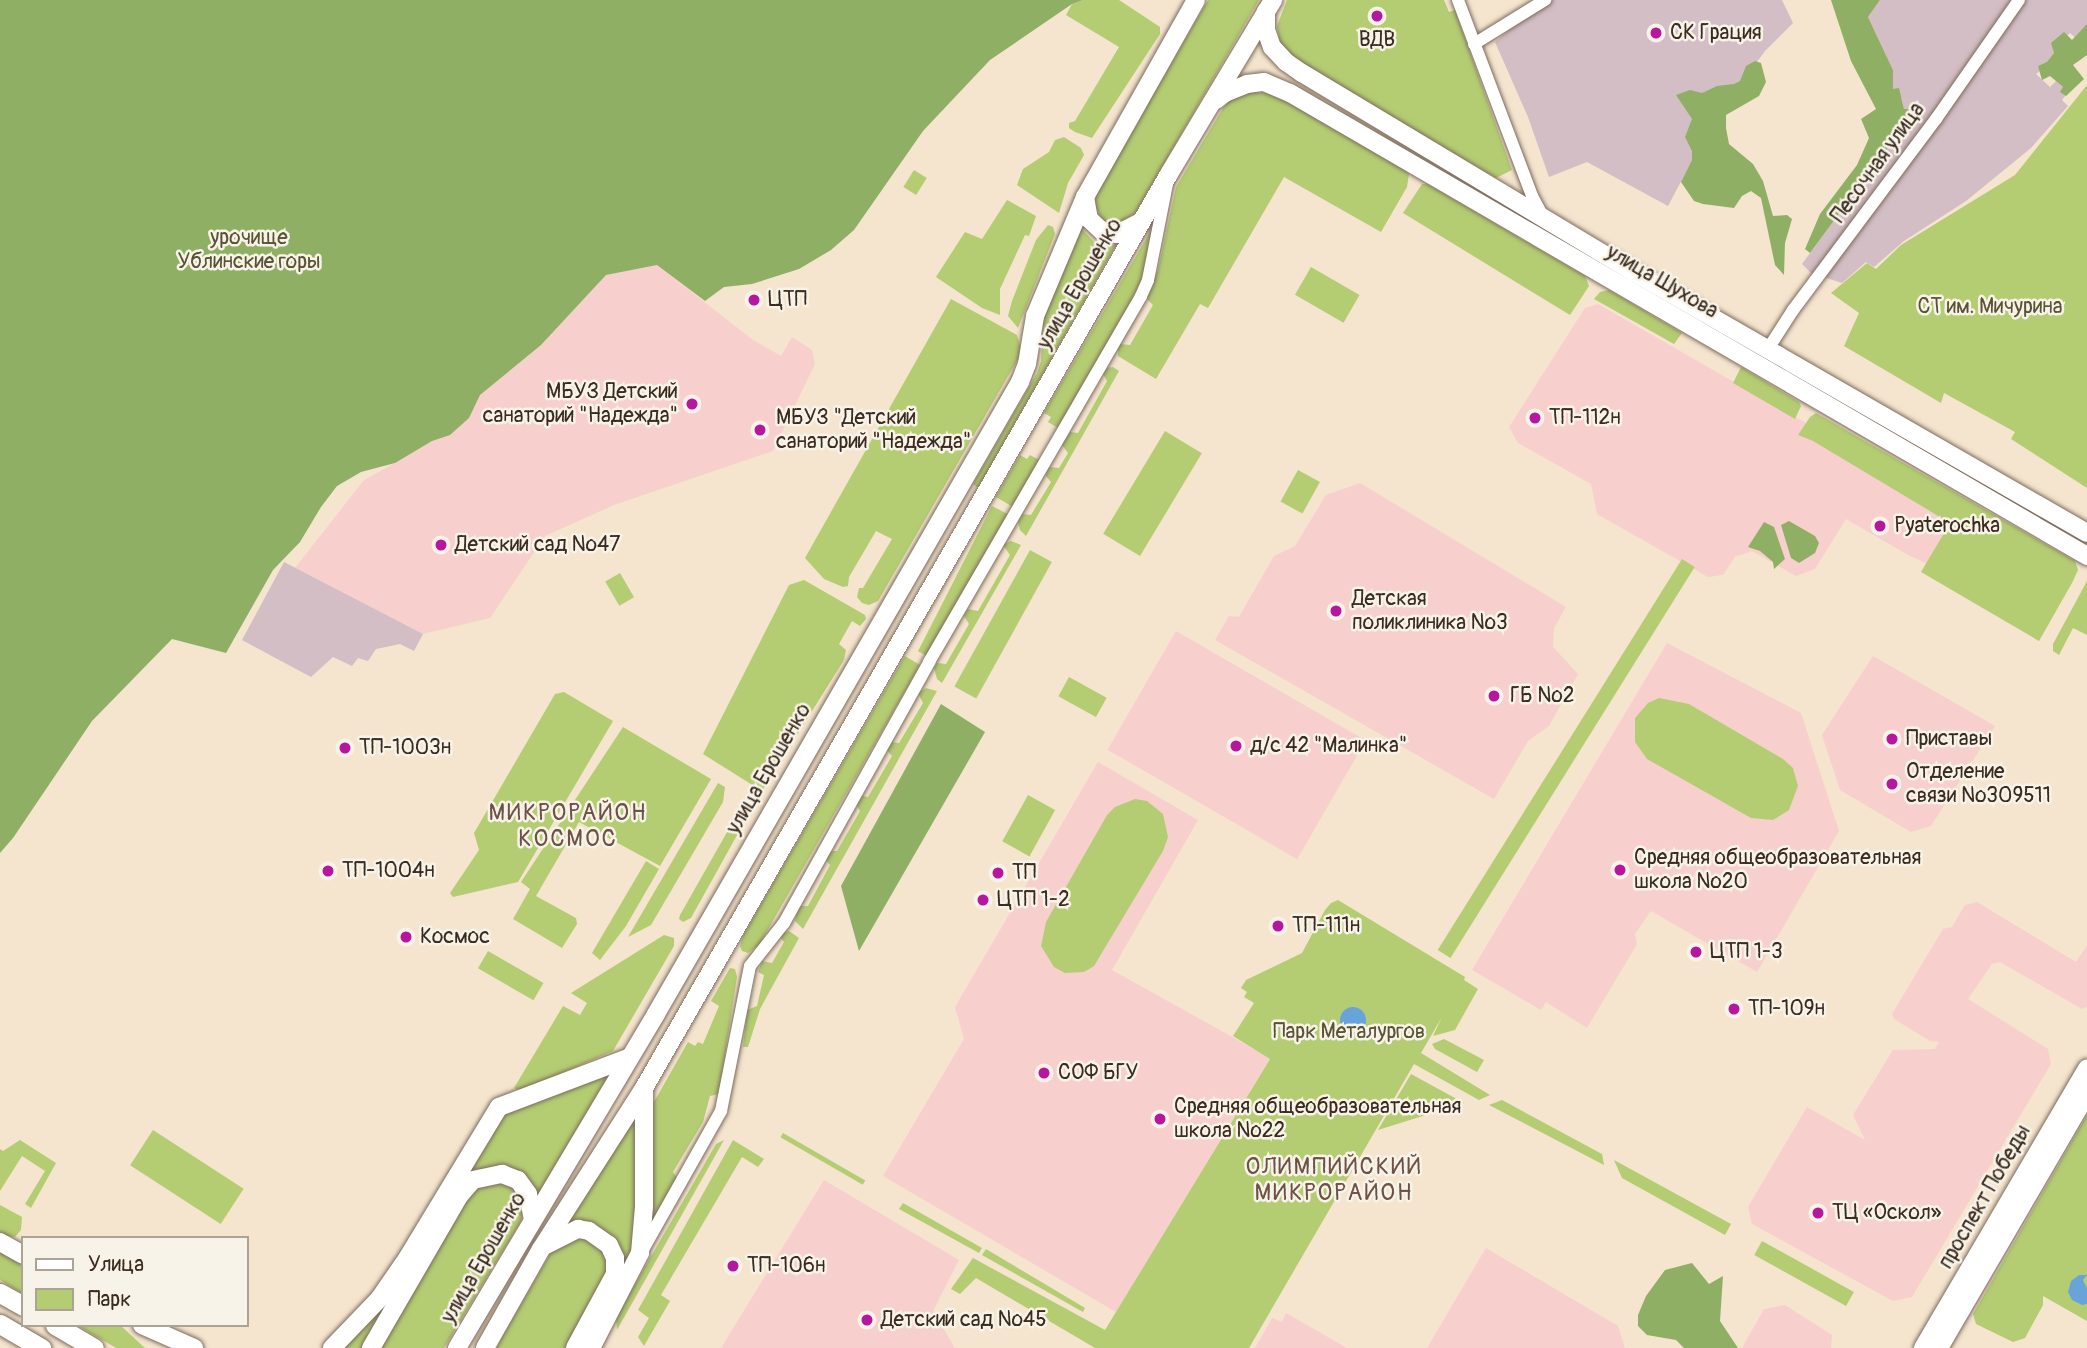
<!DOCTYPE html>
<meta charset="utf-8">
<style>
body{margin:0}
#map{position:relative;width:2087px;height:1348px;overflow:hidden;background:#f5e4ce;font-family:Pangolin,sans-serif}
div>[style]{position:absolute}
.built>*{inset:0;background:#f7d0ce;transform-origin:0 0}
.industrial>*{inset:0;background:#d2bec4}
.green>*{inset:0;background:#b4cd72;transform-origin:0 0}
.forest>*{inset:0;background:#8fb064}
.water>*{inset:0;background:#68a4d9}
.round{border-radius:50%}
.roads{filter:drop-shadow(0 0 2px #7c6b5c) drop-shadow(0 0 2px #7c6b5c)}
.street>*{height:12px;margin:-6px;padding:0 6px;transform-origin:6px;border-radius:6px;background:#fff}
.secondary>*{height:18px;margin:-9px;padding:0 9px;transform-origin:9px;border-radius:9px;background:#fff}
.primary>*{height:19px;margin:-9.5px;padding:0 9.5px;transform-origin:9.5px;border-radius:9.5px;background:#fff}
.dots>*{width:19px;height:19px;translate:-50% -50%;box-sizing:border-box;border:4px solid #f7f3e8;border-radius:50%}
span{translate:-50% -50%;white-space:nowrap;text-align:center;line-height:1.15;-webkit-text-stroke:5px #f7f3e8;paint-order:stroke}
.poi-label{font-size:21px;color:#3b2a1e}
.left{translate:0 -50%;text-align:left}
.right{translate:-100% -50%;text-align:right}
.street-label{font-size:21px;color:#3b2a1e}
.park-label{font-size:21px;color:#595333}
.neighbourhood-label{font-size:23px;color:#6d5144;letter-spacing:2px}
.legend{position:absolute;left:21px;top:1236px;width:228px;height:91px;box-sizing:border-box;background:#f7f3e8;border:2px solid #aca397;margin:0;padding:9px 12px;list-style:none;font-size:21px;color:#3b2a1e}
.legend li{display:flex;align-items:center;gap:14px;height:35px}
.legend b{width:35px;border:2px solid #aca397}
</style>
<div id="map">
<div class="built">
<div style="clip-path:polygon(657px 265px,753px 340px,781px 356px,792px 337px,812px 350px,815px 364px,773px 451px,614px 505px,545px 536px,490px 618px,423px 634px,295px 568px,364px 480px,395px 463px,414px 430px,541px 345px,605px 275px)"></div>
<div style="clip-path:polygon(1598px 304px,1963px 513px,1937px 568px,1908px 555px,1846px 519px,1815px 569px,1796px 576px,1752px 551px,1735px 557px,1723px 575px,1708px 577px,1597px 514px,1591px 484px,1518px 443px,1509px 427px,1585px 308px)"></div>
<div style="clip-path:polygon(1360px 483px,1566px 607px,1554px 628px,1553px 647px,1578px 674px,1549px 726px,1528px 741px,1494px 799px,1215px 640px,1229px 616px,1239px 617px,1274px 556px,1295px 546px,1326px 495px)"></div>
<div style="left:1176px;top:631px;width:219px;height:137px;rotate:30deg"></div>
<div style="clip-path:polygon(1667px 643px,1801px 713px,1839px 831px,1757px 972px,1651px 911px,1635px 934px,1637px 944px,1587px 1028px,1546px 1002px,1541px 1010px,1472px 970px)"></div>
<div style="clip-path:polygon(1873px 656px,1995px 726px,1931px 826px,1911px 832px,1840px 790px,1822px 735px)"></div>
<div style="clip-path:polygon(1098px 762px,1198px 820px,1112px 970px,1270px 1058px,1116px 1312px,883px 1176px,964px 1039px,955px 1007px)"></div>
<div style="clip-path:polygon(1977px 902px,2076px 962px,2087px 945px,2087px 1007px,2082px 1009px,2000px 962px,1992px 964px,1968px 999px,2048px 1049px,2051px 1064px,1912px 1297px,1893px 1301px,1752px 1224px,1748px 1207px,1807px 1107px,1865px 1140px,1853px 1115px,1893px 1050px,1935px 1049px,1939px 1042px,1930px 1041px,1894px 1019px,1892px 1014px,1943px 929px,1952px 927px,1965px 905px)"></div>
<div style="clip-path:polygon(824px 1180px,959px 1260px,933px 1311px,955px 1348px,721px 1348px)"></div>
<div style="clip-path:polygon(1486px 1248px,1618px 1326px,1625px 1348px,1427px 1348px)"></div>
<div style="clip-path:polygon(1785px 1305px,1832px 1335px,1831px 1348px,1742px 1348px,1764px 1309px)"></div>
<div style="clip-path:polygon(1286px 1313px,1347px 1348px,1255px 1348px,1272px 1318px,1282px 1322px)"></div>
</div>
<div class="industrial">
<div style="clip-path:polygon(1551px 0,1782px 0,1793px 23px,1765px 51px,1712px 123px,1668px 206px,1587px 162px,1549px 177px,1528px 117px,1495px 42px,1528px 14px)"></div>
<div style="clip-path:polygon(1880px 0,2087px 0,2087px 32px,2079px 41px,2070px 33px,2053px 50px,2059px 56px,2036px 74px,2050px 87px,2056px 81px,2068px 92px,2062px 100px,2068px 106px,2031px 148px,1966px 201px,1904px 241px,1874px 267px,1866px 262px,1842px 283px,1811px 273px,1802px 264px,1907px 122px,1907px 109px,1904px 110px,1902px 99px,1893px 89px,1893px 70px,1868px 17px)"></div>
<div style="clip-path:polygon(284px 562px,423px 634px,414px 651px,400px 644px,376px 649px,368px 661px,358px 658px,352px 666px,333px 657px,311px 677px,242px 640px)"></div>
</div>
<div class="green">
<div style="clip-path:polygon(1083px 0,1119px 0,1160px 27px,1160px 34px,1092px 138px,1075px 132px,1069px 128px,1069px 123px,1075px 121px,1119px 47px,1066px 15px,1072px 4px)"></div>
<div style="clip-path:polygon(1208px 0,1259px 0,1136px 212px,1123px 222px,1112px 224px,1102px 220px,1095px 206px,1096px 193px)"></div>
<div style="clip-path:polygon(1287px 0,1444px 0,1449px 12px,1455px 10px,1512px 170px,1496px 178px,1291px 58px,1280px 43px,1277px 26px)"></div>
<div style="clip-path:polygon(2087px 85px,2087px 488px,2011px 439px,2015px 432px,1944px 393px,1941px 403px,1844px 346px,1859px 313px,1831px 293px,1867px 263px,1876px 269px,1901px 245px,2015px 175px)"></div>
<div style="clip-path:polygon(1250px 91px,1271px 94px,1281px 98px,1404px 169px,1409px 174px,1407px 187px,1381px 232px,1284px 177px,1208px 308px,1200px 304px,1156px 379px,1118px 356px,1118px 349px,1120px 344px,1130px 345px,1153px 305px,1146px 298px,1158px 270px,1176px 187px,1223px 108px,1230px 100px)"></div>
<div style="clip-path:polygon(1064px 137px,1081px 148px,1084px 155px,1068px 183px,1059px 213px,1017px 185px,1023px 169px,1049px 152px,1055px 140px)"></div>
<div style="left:914px;top:170px;width:15px;height:20px;rotate:32deg"></div>
<div style="clip-path:polygon(1422px 184px,1428px 184px,1585px 276px,1589px 286px,1570px 315px,1403px 213px)"></div>
<div style="clip-path:polygon(1007px 200px,1036px 216px,1029px 236px,1025px 235px,1000px 289px,1000px 315px,982px 308px,936px 277px,965px 232px,982px 239px)"></div>
<div style="clip-path:polygon(1156px 222px,1140px 286px,1058px 428px,1048px 422px,1051px 417px,1044px 413px)"></div>
<div style="clip-path:polygon(1048px 225px,1053px 227px,1055px 234px,1018px 328px,1008px 316px,1012px 301px,1036px 240px)"></div>
<div style="clip-path:polygon(1081px 228px,1095px 243px,1116px 245px,978px 488px,973px 484px,1037px 373px,1041px 361px,1043px 318px)"></div>
<div style="left:1311px;top:267px;width:56px;height:32px;rotate:30deg"></div>
<div style="clip-path:polygon(1609px 290px,1682px 333px,1674px 344px,1594px 299px,1600px 292px)"></div>
<div style="clip-path:polygon(951px 299px,1017px 335px,1022px 352px,878px 601px,869px 605px,862px 603px,857px 597px,859px 588px,863px 588px,892px 539px,876px 531px,849px 577px,848px 586px,843px 587px,824px 579px,805px 558px)"></div>
<div style="clip-path:polygon(1113px 367px,1119px 371px,1026px 536px,1020px 530px,1018px 522px,1023px 514px,1031px 515px,1051px 482px,1045px 475px,1050px 467px,1059px 468px,1068px 453px,1062px 445px,1070px 432px,1078px 433px,1107px 381px,1103px 374px,1107px 368px)"></div>
<div style="clip-path:polygon(1741px 367px,1799px 402px,1801px 406px,1795px 419px,1733px 383px)"></div>
<div style="clip-path:polygon(1816px 413px,2075px 561px,2078px 570px,2072px 583px,2039px 641px,1921px 572px,1950px 523px,1813px 441px,1798px 435px,1810px 417px)"></div>
<div style="left:1165px;top:431px;width:43px;height:120px;rotate:31deg"></div>
<div style="clip-path:polygon(1020px 455px,1027px 459px,1030px 455px,1041px 461px,1013px 507px,996px 497px)"></div>
<div style="left:1298px;top:470px;width:25px;height:36px;rotate:29deg"></div>
<div style="left:992px;top:506px;width:18px;height:163px;rotate:27deg"></div>
<div style="clip-path:polygon(1011px 541px,1021px 545px,942px 683px,937px 679px,934px 668px,937px 663px,946px 664px,969px 624px,964px 616px,968px 609px,978px 611px,1010px 555px,1003px 545px)"></div>
<div style="left:1030px;top:550px;width:25px;height:156px;rotate:29deg"></div>
<div style="left:1682px;top:559px;width:15px;height:461px;rotate:32deg"></div>
<div style="left:620px;top:573px;width:28px;height:17px;rotate:60deg"></div>
<div style="clip-path:polygon(804px 580px,865px 615px,866px 619px,860px 626px,852px 621px,839px 644px,846px 650px,844px 660px,762px 791px,703px 754px,789px 585px)"></div>
<div style="clip-path:polygon(2087px 581px,2087px 635px,2073px 628px,2059px 655px,2053px 651px,2053px 644px)"></div>
<div style="clip-path:polygon(905px 656px,920px 665px,759px 945px,748px 953px,742px 951px,740px 946px,744px 934px)"></div>
<div style="left:1069px;top:677px;width:43px;height:22px;rotate:29deg"></div>
<div style="clip-path:polygon(926px 688px,937px 691px,803px 929px,795px 921px,798px 906px,808px 906px,830px 865px,824px 858px,828px 851px,837px 851px,860px 811px,855px 803px,859px 795px,868px 797px,892px 756px,886px 749px,890px 742px,899px 743px,923px 703px,918px 693px)"></div>
<div style="clip-path:polygon(564px 692px,613px 721px,518px 882px,453px 897px,450px 893px,479px 850px,474px 833px,555px 694px)"></div>
<div style="clip-path:polygon(1659px 698px,1689px 704px,1783px 759px,1793px 768px,1798px 786px,1789px 810px,1773px 820px,1751px 818px,1647px 759px,1635px 742px,1635px 718px,1648px 703px)"></div>
<div style="clip-path:polygon(623px 727px,711px 779px,660px 866px,579px 822px,536px 896px,576px 918px,577px 924px,562px 948px,513px 919px,530px 889px,521px 882px)"></div>
<div style="clip-path:polygon(718px 783px,725px 787px,723px 802px,651px 925px,628px 937px)"></div>
<div style="left:1028px;top:795px;width:31px;height:53px;rotate:29deg"></div>
<div style="clip-path:polygon(1135px 799px,1147px 801px,1163px 814px,1168px 837px,1163px 851px,1094px 966px,1084px 972px,1065px 973px,1054px 967px,1041px 946px,1046px 922px,1107px 815px,1115px 807px)"></div>
<div style="clip-path:polygon(743px 804px,751px 810px,691px 918px,683px 922px,679px 919px,680px 915px)"></div>
<div style="clip-path:polygon(646px 861px,659px 869px,626px 926px,600px 960px,592px 953px)"></div>
<div style="clip-path:polygon(1338px 900px,1465px 977px,1464px 980px,1478px 989px,1455px 1030px,1433px 1036px,1442px 1017px,1421px 1053px,1490px 1095px,1479px 1100px,1414px 1064px,1249px 1348px,1095px 1348px,976px 1278px,960px 1294px,951px 1289px,973px 1258px,1105px 1330px,1270px 1059px,1233px 1036px,1254px 1003px,1244px 997px,1247px 992px,1241px 988px,1246px 980px,1302px 953px,1325px 910px,1331px 903px)"></div>
<div style="clip-path:polygon(789px 931px,799px 938px,760px 1009px,748px 1047px,743px 1047px,747px 1010px,757px 1006px,764px 975px,758px 972px,762px 961px,772px 963px,784px 942px,778px 935px)"></div>
<div style="clip-path:polygon(664px 935px,674px 938px,674px 946px,613px 1051px,520px 1091px,514px 1088px,563px 1006px,580px 1015px,587px 1003px,571px 993px)"></div>
<div style="left:488px;top:951px;width:64px;height:20px;rotate:30deg"></div>
<div style="clip-path:polygon(730px 968px,735px 969px,737px 977px,719px 1094px,710px 1096px,703px 1122px,673px 1172px,679px 1181px,652px 1224px,650px 1109px,688px 1042px,695px 1046px,698px 1042px,703px 1044px,719px 1006px,711px 1001px)"></div>
<div style="clip-path:polygon(1444px 1039px,1484px 1060px,1477px 1072px,1435px 1049px,1432px 1044px)"></div>
<div style="clip-path:polygon(606px 1073px,606px 1080px,535px 1199px,483px 1169px,468px 1170px,501px 1114px)"></div>
<div style="clip-path:polygon(1411px 1074px,1464px 1103px,1378px 1130px)"></div>
<div style="clip-path:polygon(1502px 1100px,1602px 1154px,1604px 1165px,1489px 1105px)"></div>
<div style="clip-path:polygon(2087px 1115px,2087px 1321px,2043px 1296px,2043px 1305px,2025px 1338px,2013px 1342px,1976px 1324px,1973px 1314px)"></div>
<div style="clip-path:polygon(631px 1123px,636px 1125px,635px 1242px,623px 1274px,618px 1247px,606px 1232px,593px 1224px,566px 1227px)"></div>
<div style="left:153px;top:1130px;width:108px;height:42px;rotate:33deg"></div>
<div style="left:783px;top:1133px;width:95px;height:5px;rotate:30deg"></div>
<div style="clip-path:polygon(20px 1140px,56px 1163px,31px 1208px,25px 1204px,45px 1171px,22px 1156px,0 1191px,0 1149px,3px 1151px)"></div>
<div style="clip-path:polygon(724px 1140px,617px 1330px,616px 1317px,716px 1144px)"></div>
<div style="clip-path:polygon(733px 1140px,764px 1159px,758px 1167px,742px 1157px,661px 1295px,670px 1301px,644px 1346px,638px 1337px,649px 1318px,638px 1310px)"></div>
<div style="clip-path:polygon(1614px 1160px,1731px 1224px,1725px 1235px,1622px 1178px)"></div>
<div style="clip-path:polygon(510px 1181px,524px 1203px,521px 1221px,444px 1348px,377px 1348px,473px 1186px)"></div>
<div style="clip-path:polygon(903px 1203px,982px 1248px,979px 1253px,899px 1209px)"></div>
<div style="clip-path:polygon(0 1205px,22px 1217px,21px 1230px,15px 1237px,0 1235px)"></div>
<div style="clip-path:polygon(572px 1235px,599px 1241px,610px 1267px,571px 1348px,496px 1348px,554px 1247px)"></div>
<div style="left:1762px;top:1241px;width:105px;height:16px;rotate:29deg"></div>
<div style="clip-path:polygon(0 1249px,23px 1262px,23px 1294px,0 1280px)"></div>
<div style="clip-path:polygon(986px 1249px,1085px 1308px,1083px 1312px,982px 1255px)"></div>
<div style="clip-path:polygon(417px 1258px,365px 1348px,344px 1348px,387px 1299px)"></div>
<div style="clip-path:polygon(77px 1325px,120px 1325px,145px 1348px,116px 1348px)"></div>
</div>
<div class="forest">
<div style="clip-path:polygon(0 0,1083px 0,1072px 4px,990px 60px,923px 131px,854px 230px,831px 250px,799px 269px,752px 284px,724px 287px,705px 301px,657px 265px,606px 275px,541px 345px,480px 395px,469px 418px,450px 435px,432px 441px,395px 463px,361px 472px,337px 486px,321px 507px,300px 542px,273px 570px,226px 653px,172px 639px,92px 721px,13px 838px,0 853px)"></div>
<div style="clip-path:polygon(1831px 0,1880px 0,1868px 17px,1893px 70px,1893px 89px,1899px 88px,1904px 109px,1908px 109px,1907px 122px,1810px 253px,1805px 249px,1820px 214px,1857px 165px,1869px 138px,1861px 119px,1876px 109px,1851px 61px)"></div>
<div style="clip-path:polygon(2087px 24px,2087px 55px,2073px 65px,2084px 79px,2066px 96px,2060px 92px,2063px 87px,2050px 76px,2042px 80px,2038px 66px,2047px 62px,2054px 53px,2051px 43px,2064px 32px,2072px 40px)"></div>
<div style="clip-path:polygon(1755px 61px,1761px 63px,1766px 82px,1759px 96px,1726px 115px,1726px 128px,1729px 144px,1753px 164px,1763px 181px,1773px 216px,1787px 215px,1792px 219px,1785px 243px,1784px 275px,1775px 265px,1761px 198px,1751px 191px,1742px 196px,1734px 208px,1703px 204px,1694px 201px,1681px 182px,1692px 160px,1692px 151px,1685px 137px,1692px 119px,1676px 95px,1690px 90px,1702px 93px,1717px 86px,1734px 84px,1740px 81px,1746px 66px)"></div>
<div style="clip-path:polygon(1789px 521px,1815px 536px,1819px 543px,1815px 553px,1799px 563px,1791px 558px,1781px 525px)"></div>
<div style="clip-path:polygon(1764px 522px,1774px 527px,1785px 559px,1774px 569px,1773px 562px,1760px 551px,1748px 547px)"></div>
<div style="clip-path:polygon(941px 704px,985px 732px,859px 951px,841px 886px)"></div>
<div style="clip-path:polygon(1692px 1263px,1709px 1284px,1723px 1276px,1720px 1321px,1738px 1348px,1684px 1348px,1676px 1340px,1647px 1335px,1638px 1326px,1638px 1315px,1646px 1296px,1665px 1270px)"></div>
</div>
<div class="water">
<div class="round" style="left:1340px;top:1007px;width:26px;height:26px"></div>
<div style="clip-path:polygon(2079px 1275px,2087px 1275px,2083px 1280px,2087px 1288px,2087px 1304px,2082px 1305px,2072px 1300px,2068px 1292px,2071px 1281px)"></div>
</div>
<div class="roads">
<div class="street">
<div style="left:1458px;top:0;width:210px;rotate:69.3deg"></div>
<div style="left:1532px;top:196px;width:24px;rotate:62deg"></div>
<div style="left:1474px;top:44px;width:84px;rotate:-31.8deg"></div>
<div style="left:1768px;top:349px;width:46px;rotate:-57.3deg"></div>
<div style="left:1793px;top:310px;width:239px;rotate:-53.2deg"></div>
<div style="left:1936px;top:119px;width:145px;rotate:-55.1deg"></div>
<div style="left:641px;top:1253px;width:163px;rotate:-60.6deg"></div>
<div style="left:721px;top:1111px;width:148px;rotate:-78.7deg"></div>
<div style="left:750px;top:966px;width:55px;rotate:-51.7deg"></div>
<div style="left:784px;top:923px;width:299px;rotate:-60.9deg"></div>
<div style="left:929px;top:662px;width:423px;rotate:-59.9deg"></div>
<div style="left:1141px;top:296px;width:17px;rotate:-66deg"></div>
<div style="left:1148px;top:280px;width:98px;rotate:-78.8deg"></div>
</div>
<div class="secondary">
<div style="left:1266px;top:11px;width:19px;rotate:90deg"></div>
<div style="left:1266px;top:30px;width:18px;rotate:71deg"></div>
<div style="left:1272px;top:47px;width:21px;rotate:47deg"></div>
<div style="left:1286px;top:62px;width:19px;rotate:35deg"></div>
<div style="left:1302px;top:73px;width:388px;rotate:31deg"></div>
<div style="left:1635px;top:273px;width:521px;rotate:29.91deg"></div>
<div style="left:1216px;top:100px;width:11px;rotate:-38deg"></div>
<div style="left:1225px;top:93px;width:24px;rotate:-22deg"></div>
<div style="left:1247px;top:84px;width:17px;rotate:-7deg"></div>
<div style="left:1264px;top:82px;width:28px;rotate:23deg"></div>
<div style="left:1290px;top:93px;width:922px;rotate:30.15deg"></div>
<div style="left:1085px;top:197px;width:22px;rotate:80deg"></div>
<div style="left:1089px;top:219px;width:21px;rotate:43deg"></div>
<div style="left:1104px;top:233px;width:13px;rotate:4deg"></div>
<div style="left:1117px;top:234px;width:27px;rotate:-27deg"></div>
<div style="left:0;top:1242px;width:26px;rotate:29deg"></div>
<div style="left:546px;top:1245px;width:36px;rotate:-27deg"></div>
<div style="left:578px;top:1229px;width:11px;rotate:10deg"></div>
<div style="left:589px;top:1231px;width:24px;rotate:35deg"></div>
<div style="left:609px;top:1245px;width:14px;rotate:65deg"></div>
<div style="left:615px;top:1258px;width:16px;rotate:90deg"></div>
<div style="left:615px;top:1274px;width:84px;rotate:118.4deg"></div>
<div style="left:142px;top:1325px;width:57px;rotate:23.9deg"></div>
<div style="left:332px;top:1348px;width:68px;rotate:-46.2deg"></div>
<div style="left:379px;top:1299px;width:51px;rotate:-55.4deg"></div>
<div style="left:408px;top:1257px;width:175px;rotate:-58.8deg"></div>
<div style="left:499px;top:1107px;width:138px;rotate:-20.8deg"></div>
<div style="left:371px;top:1348px;width:176px;rotate:-59.9deg"></div>
<div style="left:459px;top:1196px;width:21px;rotate:-49deg"></div>
<div style="left:473px;top:1180px;width:30px;rotate:-12deg"></div>
<div style="left:502px;top:1174px;width:17px;rotate:21deg"></div>
<div style="left:518px;top:1180px;width:17px;rotate:54deg"></div>
<div style="left:528px;top:1194px;width:25px;rotate:79deg"></div>
<div style="left:457px;top:1348px;width:389px;rotate:-59.2deg"></div>
<div style="left:656px;top:1014px;width:729px;rotate:-60.06deg"></div>
<div style="left:1020px;top:382px;width:19px;rotate:-69deg"></div>
<div style="left:1027px;top:364px;width:49px;rotate:-80.5deg"></div>
<div style="left:1035px;top:316px;width:129px;rotate:-67.2deg"></div>
<div style="left:1085px;top:197px;width:226px;rotate:-60.6deg"></div>
<div style="left:485px;top:1348px;width:114px;rotate:-60.5deg"></div>
<div style="left:541px;top:1249px;width:191px;rotate:-57.4deg"></div>
<div style="left:644px;top:1088px;width:1054px;rotate:-60.13deg"></div>
<div style="left:1169px;top:174px;width:203px;rotate:-59.1deg"></div>
<div style="left:591px;top:1348px;width:107px;rotate:-62.7deg"></div>
<div style="left:640px;top:1253px;width:47px;rotate:-85.1deg"></div>
<div style="left:644px;top:1206px;width:118px;rotate:-90deg"></div>
<div style="left:1923px;top:1348px;width:324px;rotate:-59.6deg"></div>
<div style="left:1939px;top:1348px;width:294px;rotate:-59.8deg"></div>
</div>
<div class="primary">
<div style="left:0;top:1293px;width:26px;rotate:29deg"></div>
<div style="left:0;top:1324px;width:48px;rotate:30.3deg"></div>
<div style="left:55px;top:1325px;width:45px;rotate:30.5deg"></div>
</div>
</div>
<div class="dots">
<div style="left:1377px;top:16px;background:#b5179e"></div>
<div style="left:1656px;top:33px;background:#b5179e"></div>
<div style="left:754px;top:300px;background:#b5179e"></div>
<div style="left:692px;top:404px;background:#b5179e"></div>
<div style="left:1535px;top:418px;background:#b5179e"></div>
<div style="left:760px;top:430px;background:#b5179e"></div>
<div style="left:1880px;top:526px;background:#b5179e"></div>
<div style="left:441px;top:545px;background:#b5179e"></div>
<div style="left:1336px;top:611px;background:#b5179e"></div>
<div style="left:1494px;top:696px;background:#b5179e"></div>
<div style="left:1892px;top:739px;background:#b5179e"></div>
<div style="left:1236px;top:746px;background:#b5179e"></div>
<div style="left:345px;top:748px;background:#b5179e"></div>
<div style="left:1892px;top:784px;background:#b5179e"></div>
<div style="left:1620px;top:870px;background:#b5179e"></div>
<div style="left:328px;top:871px;background:#b5179e"></div>
<div style="left:998px;top:873px;background:#b5179e"></div>
<div style="left:983px;top:900px;background:#b5179e"></div>
<div style="left:1278px;top:926px;background:#b5179e"></div>
<div style="left:406px;top:937px;background:#b5179e"></div>
<div style="left:1696px;top:952px;background:#b5179e"></div>
<div style="left:1734px;top:1009px;background:#b5179e"></div>
<div style="left:1044px;top:1073px;background:#b5179e"></div>
<div style="left:1160px;top:1119px;background:#b5179e"></div>
<div style="left:1818px;top:1213px;background:#b5179e"></div>
<div style="left:733px;top:1266px;background:#b5179e"></div>
<div style="left:867px;top:1320px;background:#b5179e"></div>
</div>
<div class="poi-label">
<span class="left" style="left:1670px;top:33px">СК Грация</span>
<span style="left:1377px;top:40px">ВДВ</span>
<span class="left" style="left:768px;top:300px">ЦТП</span>
<span class="right" style="left:678px;top:404px">МБУЗ Детский<br>санаторий "Надежда"</span>
<span class="left" style="left:776px;top:430px">МБУЗ "Детский<br>санаторий "Надежда"</span>
<span class="left" style="left:1549px;top:418px">ТП-112н</span>
<span class="left" style="left:1894px;top:526px">Pyaterochka</span>
<span class="left" style="left:455px;top:545px">Детский сад №47</span>
<span class="left" style="left:1352px;top:611px">Детская<br>поликлиника №3</span>
<span class="left" style="left:1510px;top:696px">ГБ №2</span>
<span class="left" style="left:1906px;top:739px">Приставы</span>
<span class="left" style="left:1250px;top:746px">д/с 42 "Малинка"</span>
<span class="left" style="left:359px;top:748px">ТП-1003н</span>
<span class="left" style="left:1906px;top:784px">Отделение<br>связи №309511</span>
<span class="left" style="left:1634px;top:870px">Средняя общеобразовательная<br>школа №20</span>
<span class="left" style="left:342px;top:871px">ТП-1004н</span>
<span class="left" style="left:1012px;top:873px">ТП</span>
<span class="left" style="left:997px;top:900px">ЦТП 1-2</span>
<span class="left" style="left:1292px;top:926px">ТП-111н</span>
<span class="left" style="left:420px;top:937px">Космос</span>
<span class="left" style="left:1710px;top:952px">ЦТП 1-3</span>
<span class="left" style="left:1748px;top:1009px">ТП-109н</span>
<span class="left" style="left:1058px;top:1073px">СОФ БГУ</span>
<span class="left" style="left:1174px;top:1119px">Средняя общеобразовательная<br>школа №22</span>
<span class="left" style="left:1832px;top:1213px">ТЦ «Оскол»</span>
<span class="left" style="left:747px;top:1266px">ТП-106н</span>
<span class="left" style="left:881px;top:1320px">Детский сад №45</span>
</div>
<div class="street-label">
<span style="left:1878px;top:163px;rotate:-54deg">Песочная улица</span>
<span style="left:1662px;top:282px;rotate:30deg">улица Шухова</span>
<span style="left:1080px;top:284px;rotate:-60deg">улица Ерошенко</span>
<span style="left:769px;top:769px;rotate:-60deg">улица Ерошенко</span>
<span style="left:1985px;top:1197px;rotate:-60deg">проспект Победы</span>
<span style="left:484px;top:1258px;rotate:-60deg">улица Ерошенко</span>
</div>
<div class="park-label">
<span style="left:249px;top:250px">урочище<br>Ублинские горы</span>
<span style="left:1990px;top:307px">СТ им. Мичурина</span>
<span style="left:1349px;top:1032px">Парк Металургов</span>
</div>
<div class="neighbourhood-label">
<span style="left:568px;top:826px">МИКРОРАЙОН<br>КОСМОС</span>
<span style="left:1334px;top:1180px">ОЛИМПИЙСКИЙ<br>МИКРОРАЙОН</span>
</div>
<ul class="legend">
<li><b style="height:9px;background:#fff"></b>Улица</li>
<li><b style="height:19px;background:#b4cd72"></b>Парк</li>
</ul>
</div>
